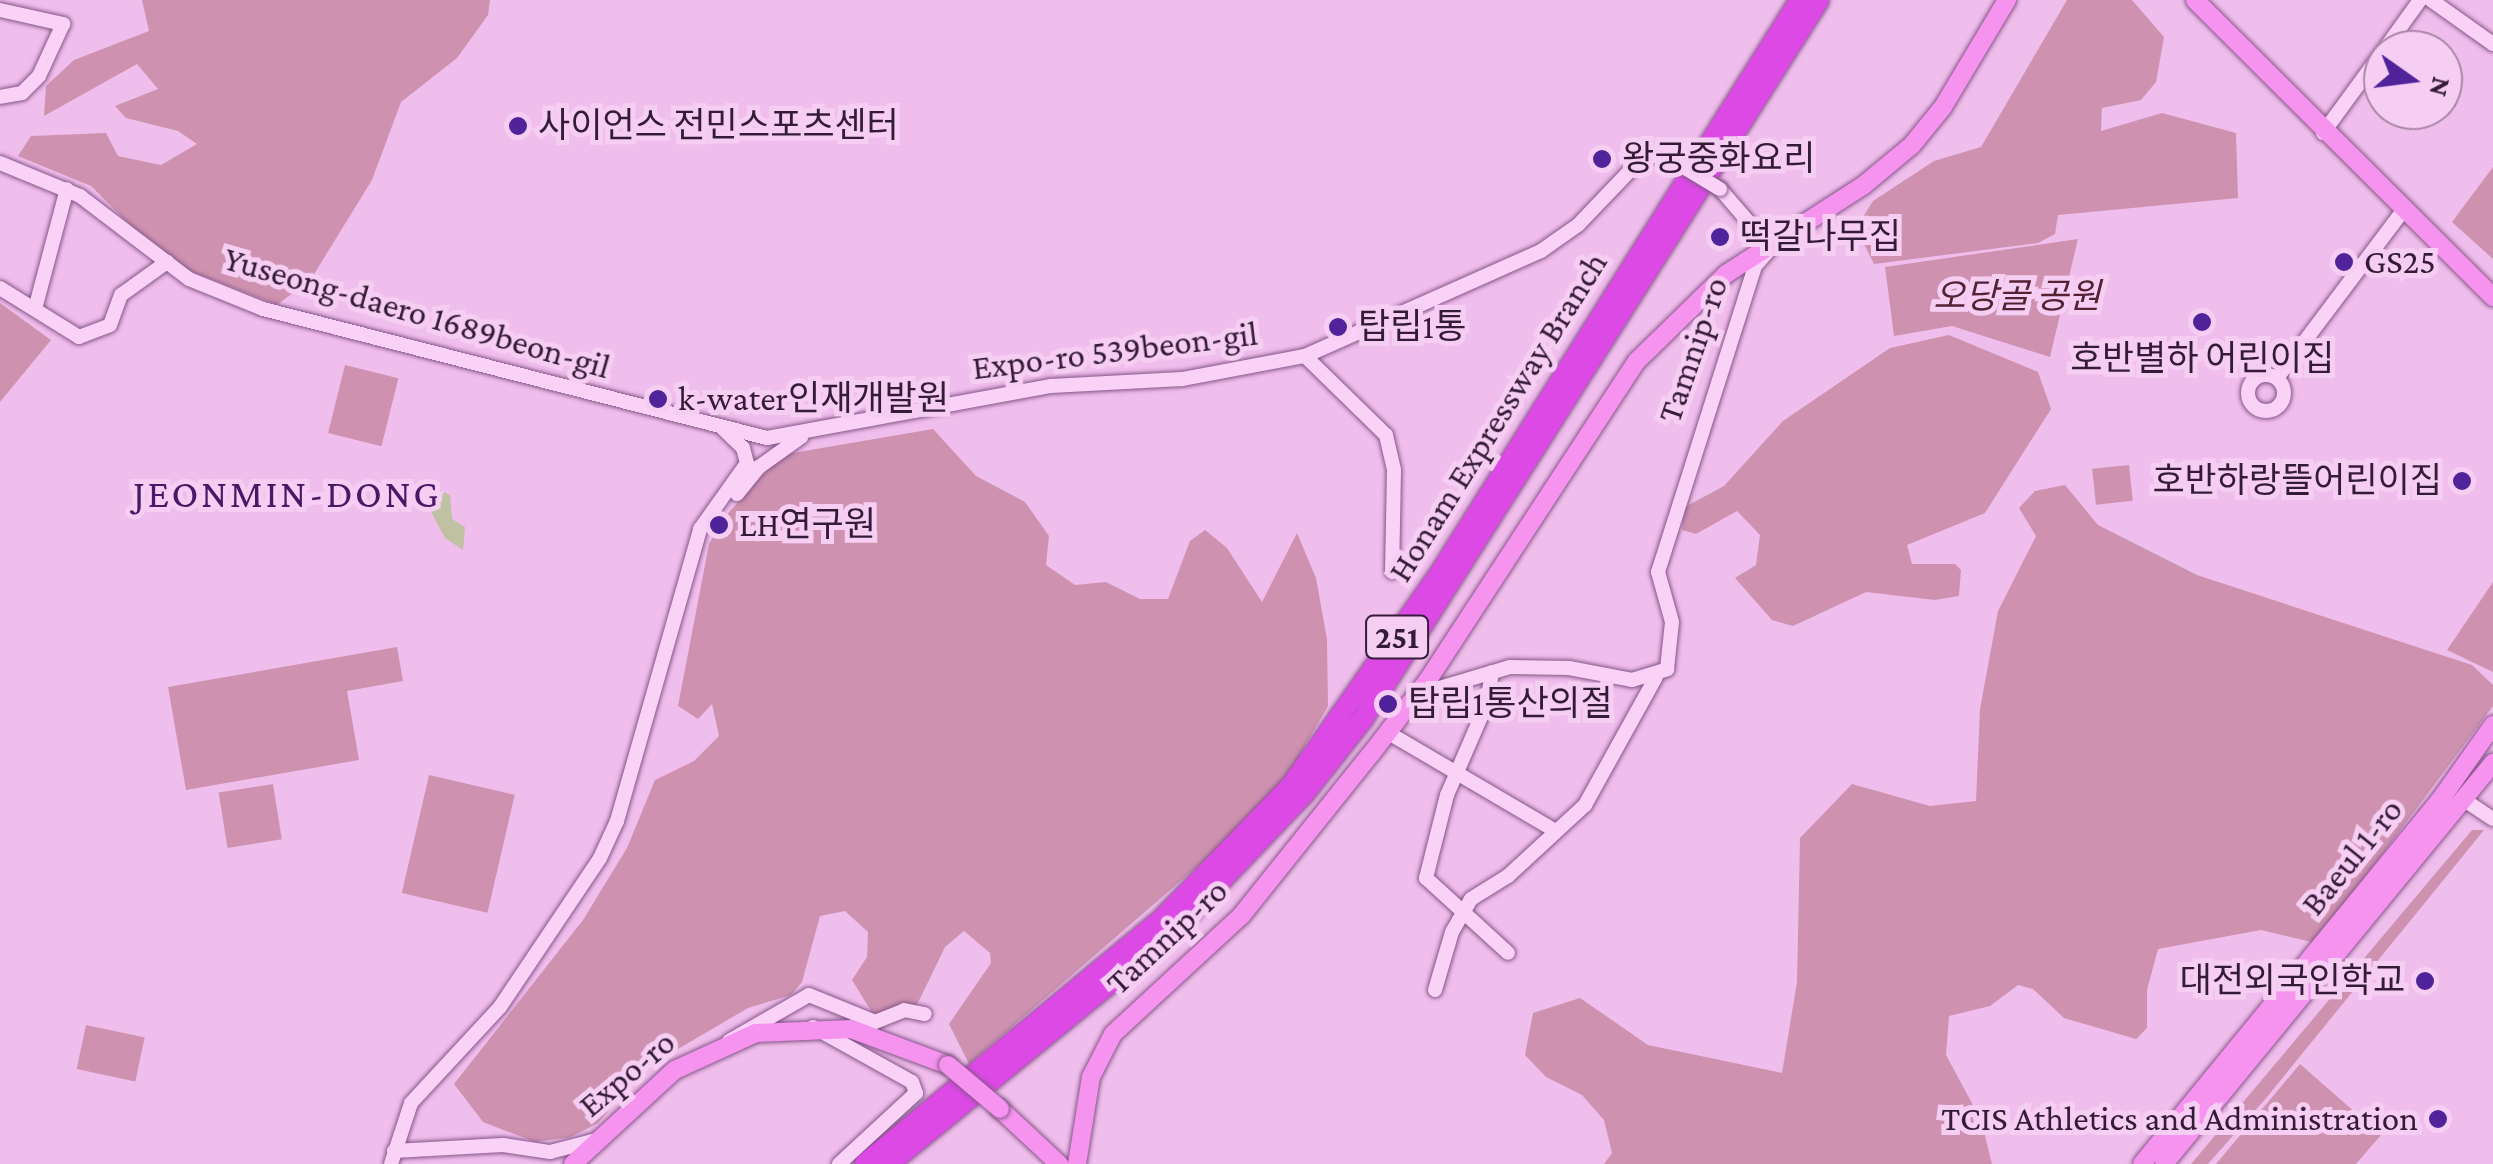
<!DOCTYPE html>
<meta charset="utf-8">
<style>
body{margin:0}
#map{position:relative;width:2493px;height:1164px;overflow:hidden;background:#f0beec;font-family:"Crimson Pro","Noto Sans KR",serif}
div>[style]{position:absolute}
.green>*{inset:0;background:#ce92b0;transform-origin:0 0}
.water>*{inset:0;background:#bec1a2}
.roads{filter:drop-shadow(0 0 2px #855689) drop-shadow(0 0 2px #855689)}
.minor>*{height:14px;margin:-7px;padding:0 7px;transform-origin:7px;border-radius:7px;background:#fad2f7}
.minor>.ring{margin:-7px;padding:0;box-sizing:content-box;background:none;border:14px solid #fad2f7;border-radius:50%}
.major>*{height:18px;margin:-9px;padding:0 9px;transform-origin:9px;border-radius:9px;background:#f693ef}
.highway>*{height:20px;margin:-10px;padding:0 10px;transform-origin:10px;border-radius:10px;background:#dc49e5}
.bridges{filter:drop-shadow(0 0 2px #855689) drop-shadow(0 0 2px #855689)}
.minor-bridge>*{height:14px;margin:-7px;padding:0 7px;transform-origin:7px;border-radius:7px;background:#fad2f7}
.major-bridge>*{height:18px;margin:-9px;padding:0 9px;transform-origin:9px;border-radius:9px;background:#f693ef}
.dots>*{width:28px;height:28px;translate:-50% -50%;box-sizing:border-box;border:5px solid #f7cef3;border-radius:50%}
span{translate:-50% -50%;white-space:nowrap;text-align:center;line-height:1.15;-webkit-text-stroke:10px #f7cef3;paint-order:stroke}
.shield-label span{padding:2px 8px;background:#f7cef3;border:2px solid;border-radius:8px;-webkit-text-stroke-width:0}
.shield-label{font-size:32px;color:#341b38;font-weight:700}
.poi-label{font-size:35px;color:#341b38}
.left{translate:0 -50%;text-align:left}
.right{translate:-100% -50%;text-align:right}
.park-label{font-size:35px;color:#552134;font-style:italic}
.street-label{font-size:35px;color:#341b38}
.quarter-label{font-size:40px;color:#471966;letter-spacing:2.5px}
.north{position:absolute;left:2363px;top:30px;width:100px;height:100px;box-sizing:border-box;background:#f7cef3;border:2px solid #a986a8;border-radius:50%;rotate:104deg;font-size:28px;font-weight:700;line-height:40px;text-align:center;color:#341b38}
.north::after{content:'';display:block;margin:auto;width:35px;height:45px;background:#50239b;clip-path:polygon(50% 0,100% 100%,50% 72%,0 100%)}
</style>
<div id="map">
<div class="green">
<div style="clip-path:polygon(142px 0,490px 0,488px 15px,457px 58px,401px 102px,372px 180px,311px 279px,277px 305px,167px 262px,91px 186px,18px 156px,31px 136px,106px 133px,118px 156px,161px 165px,197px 144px,178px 131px,126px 118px,115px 106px,158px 89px,137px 64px,44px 116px,46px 86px,74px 60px,149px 31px)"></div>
<div style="clip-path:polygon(2067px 0,2132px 0,2164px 37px,2156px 82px,2141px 100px,2102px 108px,2101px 131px,2162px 113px,2236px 133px,2238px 198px,2058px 215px,2055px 234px,2038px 243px,1874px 264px,1856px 228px,1873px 201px,1934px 161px,1981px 147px)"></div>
<div style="clip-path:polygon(2493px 167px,2493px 259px,2452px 222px)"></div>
<div style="clip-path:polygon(2078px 239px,2050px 357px,1952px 326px,1894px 336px,1885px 267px)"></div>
<div style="clip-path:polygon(0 303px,51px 340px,0 402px)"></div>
<div style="clip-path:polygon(1949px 335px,2038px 372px,2051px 409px,1985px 513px,1907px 545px,1912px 564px,1955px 564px,1961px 570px,1959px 596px,1935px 600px,1866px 592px,1793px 626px,1772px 620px,1735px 578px,1756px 565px,1760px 535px,1737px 511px,1696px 534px,1682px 530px,1685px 507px,1724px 486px,1783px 421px,1890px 348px)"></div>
<div style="left:345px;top:365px;width:55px;height:70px;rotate:14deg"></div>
<div style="clip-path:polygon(933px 429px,976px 476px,1025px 502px,1049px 536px,1046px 565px,1075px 585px,1106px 582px,1140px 599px,1168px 599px,1190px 541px,1205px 530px,1227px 548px,1262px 602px,1297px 533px,1316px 578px,1327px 639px,1328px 706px,1288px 775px,1235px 834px,969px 1064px,949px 1024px,991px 963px,990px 953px,964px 931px,945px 947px,914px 1011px,876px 1019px,852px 980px,867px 957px,868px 932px,845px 911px,820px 916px,802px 982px,791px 995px,748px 1008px,649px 1066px,598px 1123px,571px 1137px,535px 1142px,483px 1122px,454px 1084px,583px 920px,627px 848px,655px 780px,694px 761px,719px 736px,712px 704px,698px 719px,678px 706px,709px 544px,723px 519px,781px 455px)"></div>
<div style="left:2129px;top:465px;width:36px;height:37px;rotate:84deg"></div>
<div style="clip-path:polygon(2065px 485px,2098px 525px,2197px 575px,2472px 665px,2493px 685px,2493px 706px,2316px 943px,2261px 930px,2158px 949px,2147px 990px,2147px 1028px,2136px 1039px,2064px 1018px,2033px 989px,2018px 985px,1990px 1006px,1949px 1016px,1946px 1055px,1981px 1120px,1992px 1164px,1604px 1164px,1612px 1153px,1604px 1120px,1582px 1095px,1546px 1077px,1525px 1055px,1533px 1013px,1580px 998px,1648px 1045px,1782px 1073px,1797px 982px,1800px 838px,1852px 784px,1930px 806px,1976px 801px,1980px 709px,1998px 611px,2036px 536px,2019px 508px,2035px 491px)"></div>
<div style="clip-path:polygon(2493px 582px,2493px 672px,2447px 650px)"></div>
<div style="clip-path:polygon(397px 647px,403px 681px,347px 691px,359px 760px,186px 790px,168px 687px)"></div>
<div style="left:429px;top:775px;width:88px;height:121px;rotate:13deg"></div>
<div style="left:273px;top:784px;width:56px;height:55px;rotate:81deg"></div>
<div style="clip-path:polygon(2472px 830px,2484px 830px,2267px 1097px,2208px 1164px,2191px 1164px)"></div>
<div style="left:86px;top:1025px;width:60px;height:45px;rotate:12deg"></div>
<div style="clip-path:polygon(2300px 1064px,2381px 1135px,2356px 1164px,2216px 1164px)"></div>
</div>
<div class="water">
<div style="clip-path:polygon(425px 483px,450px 495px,452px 519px,465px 527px,463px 550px,445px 538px,422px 495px)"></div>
</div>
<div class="roads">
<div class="minor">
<div style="left:2431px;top:0;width:76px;rotate:35.4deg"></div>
<div style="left:0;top:10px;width:65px;rotate:12.5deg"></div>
<div style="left:63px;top:24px;width:57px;rotate:114.8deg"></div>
<div style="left:39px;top:76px;width:24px;rotate:135deg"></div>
<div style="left:22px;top:93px;width:22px;rotate:170deg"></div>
<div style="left:2384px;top:50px;width:62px;rotate:-54.2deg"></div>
<div style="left:2323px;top:133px;width:102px;rotate:-53.8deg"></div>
<div style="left:0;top:163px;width:87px;rotate:22.4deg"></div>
<div style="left:80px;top:196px;width:137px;rotate:37.3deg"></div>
<div style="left:189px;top:279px;width:80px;rotate:22.1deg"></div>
<div style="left:263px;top:309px;width:520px;rotate:14.36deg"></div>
<div style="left:767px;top:438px;width:289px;rotate:-10.4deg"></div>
<div style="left:1051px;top:386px;width:131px;rotate:-3.1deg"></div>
<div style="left:1182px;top:379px;width:125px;rotate:-10.6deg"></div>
<div style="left:1305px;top:356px;width:258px;rotate:-24deg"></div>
<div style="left:1541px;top:251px;width:45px;rotate:-35.1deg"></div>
<div style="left:1578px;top:225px;width:95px;rotate:-46.3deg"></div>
<div style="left:1644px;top:156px;width:23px;rotate:2deg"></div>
<div style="left:0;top:288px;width:93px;rotate:31.8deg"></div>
<div style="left:79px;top:337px;width:33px;rotate:-21deg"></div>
<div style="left:110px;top:325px;width:32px;rotate:-70deg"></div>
<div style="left:121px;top:295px;width:57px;rotate:-35.7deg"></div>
<div style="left:35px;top:309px;width:124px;rotate:-75.1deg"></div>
<div style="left:1305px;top:356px;width:113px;rotate:44.3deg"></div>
<div style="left:1386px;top:435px;width:36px;rotate:77deg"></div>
<div style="left:1394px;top:470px;width:102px;rotate:91.1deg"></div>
<div class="ring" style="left:2248px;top:375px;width:22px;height:22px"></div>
<div style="left:2277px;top:378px;width:209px;rotate:-53deg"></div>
<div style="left:737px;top:494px;width:35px;rotate:-51deg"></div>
<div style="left:759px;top:467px;width:52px;rotate:-35.5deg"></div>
<div style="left:1492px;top:672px;width:31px;rotate:99deg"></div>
<div style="left:1487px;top:703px;width:100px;rotate:113.5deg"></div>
<div style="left:1447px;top:795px;width:86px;rotate:104.2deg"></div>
<div style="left:1426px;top:878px;width:111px;rotate:42.4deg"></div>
<div style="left:1416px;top:695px;width:98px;rotate:-16.6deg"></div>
<div style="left:1510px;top:667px;width:59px;rotate:1deg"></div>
<div style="left:1569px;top:668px;width:64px;rotate:10.8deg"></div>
<div style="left:1632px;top:680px;width:37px;rotate:-17deg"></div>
<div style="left:1667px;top:669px;width:47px;rotate:-83.9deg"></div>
<div style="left:1672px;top:622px;width:52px;rotate:-105.6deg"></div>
<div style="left:1658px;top:572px;width:321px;rotate:-72.4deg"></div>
<div style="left:1755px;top:266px;width:24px;rotate:-48deg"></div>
<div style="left:1771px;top:248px;width:78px;rotate:-130.8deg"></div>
<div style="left:1387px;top:732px;width:194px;rotate:30.4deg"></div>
<div style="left:2466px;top:801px;width:32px;rotate:34deg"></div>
<div style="left:1435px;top:990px;width:60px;rotate:-73.7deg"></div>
<div style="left:1452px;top:932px;width:38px;rotate:-60deg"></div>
<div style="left:1471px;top:899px;width:44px;rotate:-31.9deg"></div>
<div style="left:1508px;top:876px;width:105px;rotate:-42.7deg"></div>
<div style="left:1585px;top:805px;width:146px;rotate:-61deg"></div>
<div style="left:813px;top:1027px;width:113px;rotate:29.1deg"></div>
<div style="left:912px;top:1082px;width:12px;rotate:70deg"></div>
<div style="left:916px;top:1093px;width:105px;rotate:137.3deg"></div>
<div style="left:729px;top:1041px;width:92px;rotate:-29.9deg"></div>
<div style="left:809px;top:995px;width:71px;rotate:22.2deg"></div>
<div style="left:875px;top:1022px;width:31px;rotate:-22deg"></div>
<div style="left:904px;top:1010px;width:21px;rotate:11deg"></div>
<div style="left:394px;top:1151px;width:109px;rotate:-3.2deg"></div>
<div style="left:503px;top:1145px;width:48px;rotate:8.5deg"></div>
<div style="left:550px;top:1152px;width:48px;rotate:-14.6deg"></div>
<div style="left:391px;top:1164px;width:64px;rotate:-71.8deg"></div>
<div style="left:411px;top:1103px;width:131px;rotate:-47.2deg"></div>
<div style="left:500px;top:1007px;width:179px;rotate:-56.1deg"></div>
<div style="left:600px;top:858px;width:41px;rotate:-65.3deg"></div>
<div style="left:617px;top:821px;width:304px;rotate:-74.1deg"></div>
<div style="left:700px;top:529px;width:81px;rotate:-54.5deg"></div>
<div style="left:747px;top:463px;width:16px;rotate:-105deg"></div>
<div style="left:743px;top:448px;width:28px;rotate:-136deg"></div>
</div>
<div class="major">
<div style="left:2195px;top:0;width:421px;rotate:44.9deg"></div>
<div style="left:1000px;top:1109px;width:81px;rotate:43deg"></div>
<div style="left:573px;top:1164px;width:139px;rotate:-42.7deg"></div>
<div style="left:675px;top:1070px;width:89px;rotate:-24.6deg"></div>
<div style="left:756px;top:1033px;width:95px;rotate:-2.4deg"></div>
<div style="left:851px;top:1029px;width:103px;rotate:20.4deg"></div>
<div style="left:1077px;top:1164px;width:88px;rotate:-80.9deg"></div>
<div style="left:1091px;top:1077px;width:48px;rotate:-62.9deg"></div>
<div style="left:1113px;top:1034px;width:174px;rotate:-42.7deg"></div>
<div style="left:1241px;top:916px;width:208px;rotate:-51.3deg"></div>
<div style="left:1371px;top:754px;width:93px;rotate:-52.4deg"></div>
<div style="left:1428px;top:680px;width:381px;rotate:-56.8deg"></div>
<div style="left:1637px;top:361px;width:124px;rotate:-44.3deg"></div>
<div style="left:1726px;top:274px;width:164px;rotate:-32.8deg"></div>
<div style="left:1864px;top:185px;width:62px;rotate:-39.8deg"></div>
<div style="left:1912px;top:145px;width:49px;rotate:-50.8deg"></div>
<div style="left:1943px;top:107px;width:125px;rotate:-59.1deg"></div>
<div style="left:2142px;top:1164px;width:475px;rotate:-50.7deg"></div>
<div style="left:2443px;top:796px;width:87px;rotate:-54.8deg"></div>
<div style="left:2164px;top:1164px;width:519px;rotate:-50.63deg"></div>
</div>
<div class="highway">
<div style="left:865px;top:1164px;width:382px;rotate:-39.5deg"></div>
<div style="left:1160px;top:921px;width:188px;rotate:-45.9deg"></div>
<div style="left:1291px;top:786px;width:264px;rotate:-55deg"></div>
<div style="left:1442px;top:570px;width:673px;rotate:-57.87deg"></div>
<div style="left:889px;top:1164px;width:365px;rotate:-39.3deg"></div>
<div style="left:1171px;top:933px;width:192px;rotate:-46.3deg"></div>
<div style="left:1304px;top:794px;width:95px;rotate:-51.8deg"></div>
<div style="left:1363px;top:719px;width:851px;rotate:-57.62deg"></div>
</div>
</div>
<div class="bridges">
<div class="minor-bridge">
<div style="left:1667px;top:157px;width:62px;rotate:31.1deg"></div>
</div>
<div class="major-bridge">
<div style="left:948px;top:1065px;width:68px;rotate:40.2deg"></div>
</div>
</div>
<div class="dots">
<div style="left:518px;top:126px;background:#50239b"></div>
<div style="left:1602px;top:159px;background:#50239b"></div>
<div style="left:1720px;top:237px;background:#50239b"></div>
<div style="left:2344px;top:262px;background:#50239b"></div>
<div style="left:2202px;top:322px;background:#50239b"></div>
<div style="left:1338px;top:327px;background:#50239b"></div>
<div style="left:658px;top:399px;background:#50239b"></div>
<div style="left:2462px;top:481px;background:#50239b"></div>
<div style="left:719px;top:525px;background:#50239b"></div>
<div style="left:1388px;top:704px;background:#50239b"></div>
<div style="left:2425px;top:981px;background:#50239b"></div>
<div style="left:2438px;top:1119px;background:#50239b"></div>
</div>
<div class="shield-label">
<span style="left:1397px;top:637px">251</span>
</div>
<div class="poi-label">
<span class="left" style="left:538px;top:126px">사이언스 전민스포츠센터</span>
<span class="left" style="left:1622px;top:159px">왕궁중화요리</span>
<span class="left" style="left:1740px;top:237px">떡갈나무집</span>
<span class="left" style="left:2364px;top:262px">GS25</span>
<span class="left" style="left:1358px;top:327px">탑립1통</span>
<span style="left:2202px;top:359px">호반별하 어린이집</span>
<span class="left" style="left:678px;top:399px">k-water인재개발원</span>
<span class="right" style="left:2442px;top:481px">호반하랑뜰어린이집</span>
<span class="left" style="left:739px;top:525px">LH연구원</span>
<span class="left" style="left:1408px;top:704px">탑립1통산의절</span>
<span class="right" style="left:2405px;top:981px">대전외국인학교</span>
<span class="right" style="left:2418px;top:1119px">TCIS Athletics and Administration</span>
</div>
<div class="park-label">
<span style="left:2017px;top:297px">오당골 공원</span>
</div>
<div class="street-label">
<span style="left:417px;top:313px;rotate:16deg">Yuseong-daero 1689beon-gil</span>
<span style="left:1693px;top:350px;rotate:-71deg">Tamnip-ro</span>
<span style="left:1115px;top:351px;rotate:-7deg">Expo-ro 539beon-gil</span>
<span style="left:1498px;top:417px;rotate:-58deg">Honam Expressway Branch</span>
<span style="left:2352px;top:857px;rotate:-51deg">Baeul 1-ro</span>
<span style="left:1167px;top:937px;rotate:-43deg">Tamnip-ro</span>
<span style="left:627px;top:1074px;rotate:-40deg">Expo-ro</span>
</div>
<div class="quarter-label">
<span style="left:287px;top:494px">JEONMIN-DONG</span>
</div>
<div class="north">N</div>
</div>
